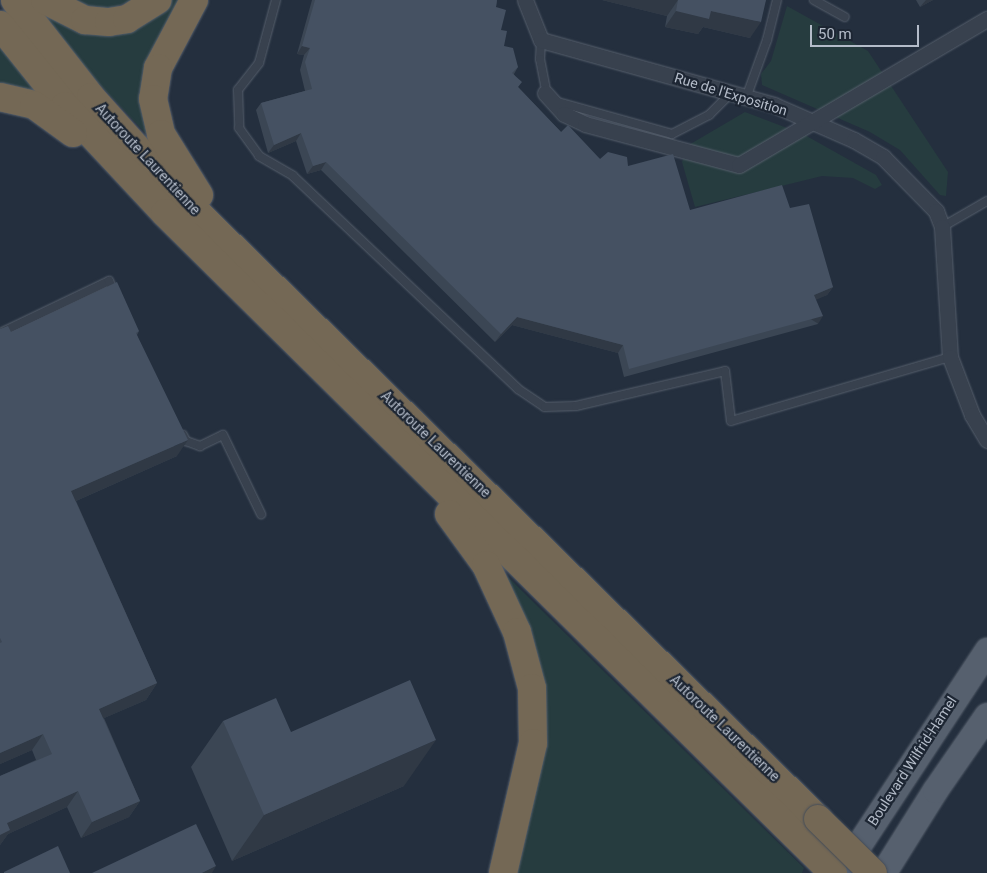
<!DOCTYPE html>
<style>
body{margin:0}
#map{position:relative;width:987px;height:873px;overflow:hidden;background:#242f3e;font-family:Roboto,sans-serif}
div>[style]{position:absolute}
.green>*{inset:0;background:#263c3f}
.roads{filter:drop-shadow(0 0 1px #565f6c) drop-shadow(0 0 1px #565f6c)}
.lane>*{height:8px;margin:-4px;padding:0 4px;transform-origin:4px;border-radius:4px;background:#38414e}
.street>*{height:15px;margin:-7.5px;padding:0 7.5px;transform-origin:7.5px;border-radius:7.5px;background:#38414e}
.primary>*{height:25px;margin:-12.5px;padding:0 12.5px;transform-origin:12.5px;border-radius:12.5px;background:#56606e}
.highway>*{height:28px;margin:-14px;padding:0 14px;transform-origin:14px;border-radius:14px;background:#746855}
.bridges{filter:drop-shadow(0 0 1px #434c59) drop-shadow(0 0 1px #434c59)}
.highway-bridge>*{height:28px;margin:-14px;padding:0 14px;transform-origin:14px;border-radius:14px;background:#746855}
.wall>*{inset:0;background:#3b4654}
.shaded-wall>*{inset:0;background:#303945;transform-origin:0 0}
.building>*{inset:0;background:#455162}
span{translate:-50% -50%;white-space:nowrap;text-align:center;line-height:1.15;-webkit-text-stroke:4.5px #1d2633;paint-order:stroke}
.street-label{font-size:14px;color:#b4bcc9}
.scale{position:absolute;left:810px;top:25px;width:109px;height:22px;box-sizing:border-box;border:2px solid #b4bcc9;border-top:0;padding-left:6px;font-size:15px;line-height:18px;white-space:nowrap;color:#b4bcc9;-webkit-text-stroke:4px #1d2633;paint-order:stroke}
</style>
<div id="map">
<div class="green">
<div style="clip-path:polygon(34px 0,69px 23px,167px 0,182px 0,149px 137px,69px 52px)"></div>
<div style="clip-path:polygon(61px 0,134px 0,112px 8px,94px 9px)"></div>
<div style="clip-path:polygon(787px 6px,868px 51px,948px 172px,946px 196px,940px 195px,900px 150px,870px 132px,762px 85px,761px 74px,771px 61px)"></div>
<div style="clip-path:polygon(0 42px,53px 107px,0 91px)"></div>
<div style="clip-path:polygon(745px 112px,803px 134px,876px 175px,882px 185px,875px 189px,853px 178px,822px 176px,695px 207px,682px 162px,687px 146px)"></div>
<div style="clip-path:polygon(506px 575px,804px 868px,802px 873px,511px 873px,535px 772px,502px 578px)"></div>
</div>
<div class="roads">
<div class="lane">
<div style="left:276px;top:0;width:65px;rotate:105.1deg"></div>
<div style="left:259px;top:63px;width:34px;rotate:128deg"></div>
<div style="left:238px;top:90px;width:38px;rotate:88deg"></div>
<div style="left:239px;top:128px;width:34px;rotate:54deg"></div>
<div style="left:259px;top:156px;width:39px;rotate:30deg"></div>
<div style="left:293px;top:176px;width:310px;rotate:43.4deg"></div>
<div style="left:518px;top:389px;width:32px;rotate:34deg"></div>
<div style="left:545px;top:407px;width:31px;rotate:-2deg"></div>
<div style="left:576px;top:406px;width:153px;rotate:-13.2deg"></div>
<div style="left:725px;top:371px;width:50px;rotate:83.2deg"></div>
<div style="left:731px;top:421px;width:228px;rotate:-16.3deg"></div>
<div style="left:814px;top:0;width:35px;rotate:29deg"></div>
<div style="left:541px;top:40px;width:19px;rotate:93deg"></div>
<div style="left:540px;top:59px;width:36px;rotate:79deg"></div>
<div style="left:746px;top:98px;width:62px;rotate:-70.1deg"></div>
<div style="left:767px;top:40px;width:41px;rotate:-76deg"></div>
<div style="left:558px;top:102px;width:118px;rotate:15.7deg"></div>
<div style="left:672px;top:134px;width:42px;rotate:-27.2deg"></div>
<div style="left:709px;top:115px;width:31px;rotate:-45deg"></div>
<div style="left:942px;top:227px;width:52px;rotate:-30deg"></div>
<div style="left:0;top:333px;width:121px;rotate:-25.5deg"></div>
<div style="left:109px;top:281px;width:14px;rotate:65deg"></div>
<div style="left:183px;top:435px;width:7px;rotate:63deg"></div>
<div style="left:186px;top:441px;width:15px;rotate:20deg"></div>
<div style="left:200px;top:446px;width:25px;rotate:-26deg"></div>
<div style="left:223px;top:435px;width:88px;rotate:64.3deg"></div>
</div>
<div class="street">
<div style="left:525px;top:0;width:43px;rotate:68.2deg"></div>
<div style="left:541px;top:40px;width:242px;rotate:15.6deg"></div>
<div style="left:774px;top:105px;width:87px;rotate:23.6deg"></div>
<div style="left:854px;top:140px;width:34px;rotate:30deg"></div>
<div style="left:883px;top:157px;width:76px;rotate:45.5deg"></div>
<div style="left:936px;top:211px;width:17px;rotate:69deg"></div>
<div style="left:942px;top:227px;width:130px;rotate:86.5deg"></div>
<div style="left:950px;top:357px;width:62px;rotate:69.2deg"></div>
<div style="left:972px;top:415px;width:29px;rotate:59deg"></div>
<div style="left:545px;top:93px;width:28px;rotate:48deg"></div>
<div style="left:564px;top:114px;width:23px;rotate:25deg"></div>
<div style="left:585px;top:124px;width:159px;rotate:14.9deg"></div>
<div style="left:739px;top:165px;width:288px;rotate:-30.5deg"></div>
</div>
<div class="primary">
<div style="left:840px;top:873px;width:267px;rotate:-56.6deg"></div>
<div style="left:883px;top:873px;width:98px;rotate:-57.9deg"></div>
<div style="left:935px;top:790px;width:91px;rotate:-55.3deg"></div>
</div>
<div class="highway">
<div style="left:15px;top:0;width:123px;rotate:51.9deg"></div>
<div style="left:91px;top:97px;width:132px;rotate:48.1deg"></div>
<div style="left:179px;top:195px;width:893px;rotate:44.32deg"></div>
<div style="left:45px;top:0;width:45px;rotate:26.6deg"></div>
<div style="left:85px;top:20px;width:24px;rotate:5deg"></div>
<div style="left:109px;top:22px;width:18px;rotate:-9deg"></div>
<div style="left:127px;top:19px;width:36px;rotate:-32deg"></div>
<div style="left:194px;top:0;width:77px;rotate:117.9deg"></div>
<div style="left:158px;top:68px;width:31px;rotate:99deg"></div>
<div style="left:153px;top:99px;width:36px;rotate:77deg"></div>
<div style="left:161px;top:134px;width:72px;rotate:58.1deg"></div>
<div style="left:0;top:25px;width:104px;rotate:51.3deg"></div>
<div style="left:65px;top:106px;width:146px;rotate:46.9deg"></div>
<div style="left:165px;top:213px;width:939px;rotate:44.65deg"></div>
<div style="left:0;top:97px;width:35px;rotate:13deg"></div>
<div style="left:34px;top:105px;width:48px;rotate:35.7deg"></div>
<div style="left:449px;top:514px;width:63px;rotate:54deg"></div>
<div style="left:486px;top:565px;width:74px;rotate:65.2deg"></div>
<div style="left:517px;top:632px;width:58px;rotate:75deg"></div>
<div style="left:532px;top:688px;width:55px;rotate:89deg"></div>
<div style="left:533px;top:743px;width:133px;rotate:103deg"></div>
</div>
</div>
<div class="bridges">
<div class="highway-bridge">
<div style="left:818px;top:819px;width:77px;rotate:44.5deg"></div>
</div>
</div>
<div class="wall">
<div style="clip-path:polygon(312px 0,497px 0,496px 7px,501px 30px,504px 46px,518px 67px,514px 74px,518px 87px,561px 132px,600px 159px,628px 166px,690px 210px,790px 208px,833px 287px,827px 295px,816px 299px,818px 324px,624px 377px,618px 353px,512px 325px,495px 342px,321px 170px,307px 174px,296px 141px,268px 153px,256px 110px,261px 103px,305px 91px,300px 70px,304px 55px,297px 54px)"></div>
<div style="clip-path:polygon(602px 0,766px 0,750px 38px,703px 27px,698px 34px,665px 27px,667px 16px)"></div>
<div style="clip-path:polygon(916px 0,933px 0,920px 7px)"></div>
<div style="clip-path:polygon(0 329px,11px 332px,139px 331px,137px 335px,177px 456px,76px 501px,157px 683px,146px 700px,104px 718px,140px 801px,129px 817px,81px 838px,67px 807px,8px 834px,0 845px,0 776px,36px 760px,32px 750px,0 764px)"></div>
<div style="clip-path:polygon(223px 721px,291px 732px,404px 786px,232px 861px,191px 767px)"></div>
</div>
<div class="shaded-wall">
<div style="clip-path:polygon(602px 0,678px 0,667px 16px)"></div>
<div style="clip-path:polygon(926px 0,933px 0,920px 7px)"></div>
<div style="clip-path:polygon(676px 11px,711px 11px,761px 22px,750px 38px,703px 27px,698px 34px,665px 27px)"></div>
<div style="clip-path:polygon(302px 46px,310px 48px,304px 55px,297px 54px)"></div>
<div style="clip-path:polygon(301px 133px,296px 141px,268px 153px,274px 145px)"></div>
<div style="clip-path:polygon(326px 162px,321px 170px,307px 174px,313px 166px)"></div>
<div style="clip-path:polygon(833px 287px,827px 295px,809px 303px,814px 295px)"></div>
<div style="left:823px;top:316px;width:9px;height:201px;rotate:122deg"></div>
<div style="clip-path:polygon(517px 317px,623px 345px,618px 353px,512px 325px,495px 342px,501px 334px)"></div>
<div style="clip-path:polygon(188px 440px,177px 456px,60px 508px,71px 491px)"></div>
<div style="clip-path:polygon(157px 683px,146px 700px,88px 725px,99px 709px)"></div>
<div style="clip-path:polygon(43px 734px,32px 750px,0 764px,0 753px)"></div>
<div style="clip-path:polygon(436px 740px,404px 786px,232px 861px,264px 815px)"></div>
<div style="clip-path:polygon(78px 791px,67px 807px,8px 834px,0 845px,0 833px,7px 823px)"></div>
<div style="clip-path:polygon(140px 801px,129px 817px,81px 838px,92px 822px)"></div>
<div style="clip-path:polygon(216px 866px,212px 873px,202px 873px)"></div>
</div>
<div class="building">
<div style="clip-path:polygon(315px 0,497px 0,496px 7px,506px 10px,501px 30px,507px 31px,504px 46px,513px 48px,518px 67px,512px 73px,522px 82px,518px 87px,561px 132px,568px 125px,600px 159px,608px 152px,627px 157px,628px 166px,673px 154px,690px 210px,782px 185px,790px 208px,809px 204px,833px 287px,814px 295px,823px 316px,629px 369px,623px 345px,517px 317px,501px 334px,326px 162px,313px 166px,301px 133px,274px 145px,261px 103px,312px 89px,305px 62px,310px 48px,302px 46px)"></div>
<div style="clip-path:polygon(677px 0,766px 0,761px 22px,711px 11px,709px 19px,676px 11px,678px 0)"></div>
<div style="clip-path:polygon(117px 282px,139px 331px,136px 333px,188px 440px,71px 491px,157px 683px,99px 709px,140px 801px,92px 822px,78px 791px,7px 823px,10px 830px,0 835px,0 776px,52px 754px,43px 734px,0 753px,0 643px,2px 642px,0 638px,0 329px,8px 326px,11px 332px)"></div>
<div style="clip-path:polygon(410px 680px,436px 740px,264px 815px,223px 721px,276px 698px,291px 732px)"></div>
<div style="clip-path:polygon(196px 824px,216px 866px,202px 873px,92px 873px)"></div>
<div style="clip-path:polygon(58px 846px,70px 873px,4px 873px,4px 872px)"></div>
</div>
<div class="street-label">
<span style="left:731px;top:94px;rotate:17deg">Rue de l'Exposition</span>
<span style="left:148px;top:159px;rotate:47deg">Autoroute Laurentienne</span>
<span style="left:436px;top:444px;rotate:44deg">Autoroute Laurentienne</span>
<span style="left:725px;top:728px;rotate:44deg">Autoroute Laurentienne</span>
<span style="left:912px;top:761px;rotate:-57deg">Boulevard Wilfrid-Hamel</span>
</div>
<div class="scale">50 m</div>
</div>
